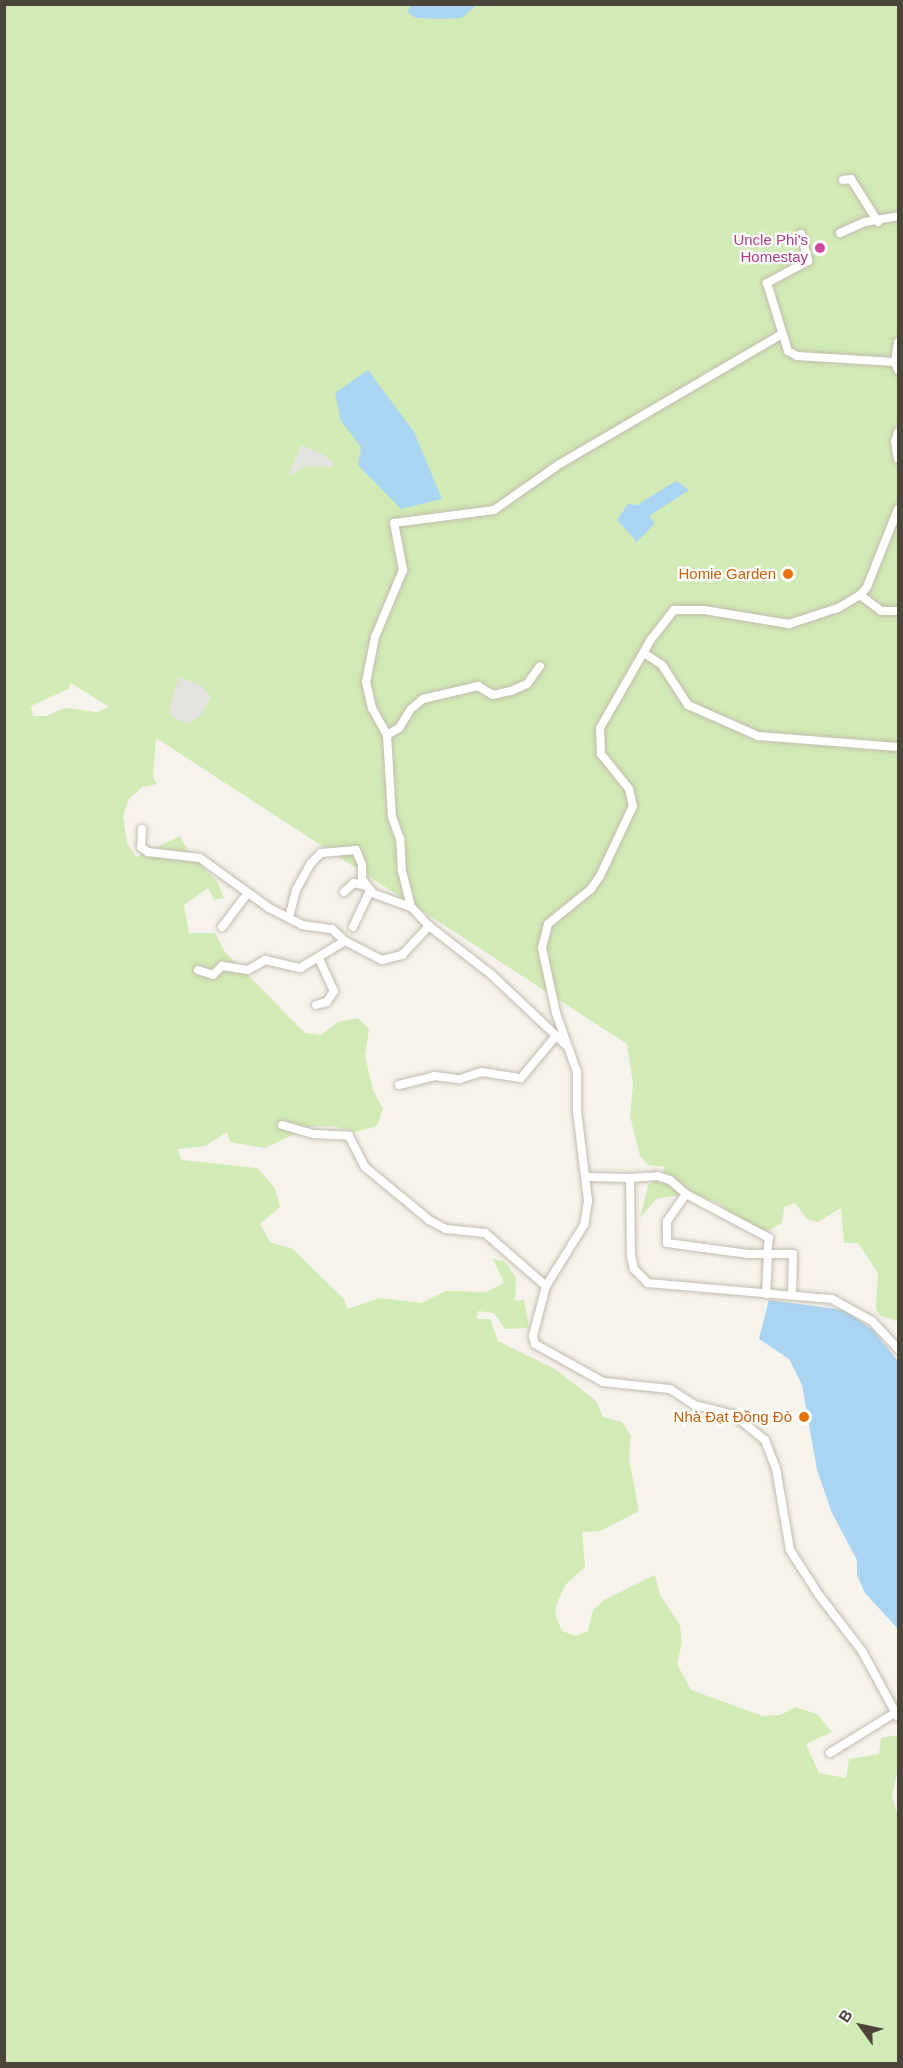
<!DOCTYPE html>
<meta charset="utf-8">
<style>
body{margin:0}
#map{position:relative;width:903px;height:2068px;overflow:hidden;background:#f6f3ec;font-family:Helvetica,sans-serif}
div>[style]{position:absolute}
.green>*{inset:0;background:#d2eab5}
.parking>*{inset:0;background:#e5e3e0}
.water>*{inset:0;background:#a9d4f2}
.roads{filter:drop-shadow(0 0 2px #c2bbae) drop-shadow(0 0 2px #c2bbae)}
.minor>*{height:8px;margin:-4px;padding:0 4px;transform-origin:4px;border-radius:4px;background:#fff}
.dots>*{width:16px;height:16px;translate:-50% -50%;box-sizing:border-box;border:3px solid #fff;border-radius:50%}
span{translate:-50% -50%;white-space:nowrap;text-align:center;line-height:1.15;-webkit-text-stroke:4.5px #fff;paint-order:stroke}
.hotel-label{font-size:15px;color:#b23c85}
.right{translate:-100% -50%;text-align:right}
.food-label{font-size:15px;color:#c56008}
.frame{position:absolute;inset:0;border:6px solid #4b4439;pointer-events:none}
.north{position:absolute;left:831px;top:1996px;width:60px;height:60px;-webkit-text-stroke:4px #fff;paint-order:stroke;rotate:303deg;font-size:16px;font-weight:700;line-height:24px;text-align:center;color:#4b4439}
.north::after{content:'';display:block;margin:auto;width:21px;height:27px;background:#4b4439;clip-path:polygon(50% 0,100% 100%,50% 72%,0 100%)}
</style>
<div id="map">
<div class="green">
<div style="clip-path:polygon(evenodd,5px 5px,898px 5px,898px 1321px,881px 1316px,876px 1309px,878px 1273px,858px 1243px,844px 1243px,841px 1208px,818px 1222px,807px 1219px,795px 1203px,784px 1207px,782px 1223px,768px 1231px,741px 1225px,720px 1204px,691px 1193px,656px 1199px,640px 1218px,648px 1185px,663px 1175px,664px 1167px,648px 1165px,640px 1156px,630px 1116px,633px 1085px,627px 1044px,156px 738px,153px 777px,157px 784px,142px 787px,129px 799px,123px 816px,127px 843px,136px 857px,180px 836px,190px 855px,217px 881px,224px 898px,214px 900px,208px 888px,184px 905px,189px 933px,215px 933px,225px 952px,305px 1033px,321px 1035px,338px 1022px,358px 1018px,369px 1029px,365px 1056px,373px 1090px,383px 1109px,377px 1126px,355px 1132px,333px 1126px,310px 1127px,265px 1148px,230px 1142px,227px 1132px,205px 1146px,177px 1149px,182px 1160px,257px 1168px,275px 1188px,280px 1207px,260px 1224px,270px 1242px,293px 1249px,344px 1299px,347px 1309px,380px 1298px,421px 1303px,446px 1291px,486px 1292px,504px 1283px,493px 1259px,505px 1262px,516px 1278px,515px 1301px,524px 1300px,529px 1328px,505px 1329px,494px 1313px,478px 1311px,477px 1319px,490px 1319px,498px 1341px,555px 1369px,596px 1401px,603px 1417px,622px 1422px,631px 1436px,629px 1459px,639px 1511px,600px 1531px,582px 1532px,585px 1567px,566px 1584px,557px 1603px,555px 1614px,562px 1631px,576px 1636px,588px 1631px,593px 1610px,604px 1600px,655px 1575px,660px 1595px,680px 1625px,682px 1643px,677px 1664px,691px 1690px,763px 1716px,781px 1715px,795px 1707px,817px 1714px,832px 1732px,806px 1744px,819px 1773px,846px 1778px,849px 1759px,879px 1754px,881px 1738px,898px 1735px,898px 1769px,892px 1796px,898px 1815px,898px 2063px,5px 2064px,5px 5px,71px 683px,109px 707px,97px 712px,65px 708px,46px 716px,33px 716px,31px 706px,68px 689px,71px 683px)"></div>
</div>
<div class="parking">
<div style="clip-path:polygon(301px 445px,322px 454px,334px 464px,331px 467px,305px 467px,288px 476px)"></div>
<div style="clip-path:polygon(179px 677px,202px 686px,211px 697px,200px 716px,188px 724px,172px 717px,169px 710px)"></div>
</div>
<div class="water">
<div style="clip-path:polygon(411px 5px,411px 4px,476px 5px,462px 18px,440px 19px,416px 18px,407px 12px)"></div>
<div style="clip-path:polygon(368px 370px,414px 432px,442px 499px,401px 509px,358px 465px,361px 447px,341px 421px,335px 393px)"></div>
<div style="clip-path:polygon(676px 481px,689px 490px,649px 516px,655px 523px,637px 542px,617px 520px,628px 504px,637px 505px)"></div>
<div style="clip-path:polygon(769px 1300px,844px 1310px,872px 1329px,898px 1361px,898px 1629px,865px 1593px,857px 1575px,857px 1560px,832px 1513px,817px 1470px,802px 1385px,789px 1359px,759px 1339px)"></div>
</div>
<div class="roads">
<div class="minor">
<div style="left:843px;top:180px;width:8px;rotate:-7deg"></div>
<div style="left:851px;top:179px;width:51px;rotate:57.9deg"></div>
<div style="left:840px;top:233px;width:27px;rotate:-24deg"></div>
<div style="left:865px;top:222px;width:34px;rotate:-10deg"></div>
<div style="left:801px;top:234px;width:28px;rotate:75deg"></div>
<div style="left:808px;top:261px;width:47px;rotate:151.8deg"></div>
<div style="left:767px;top:283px;width:71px;rotate:72.8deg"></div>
<div style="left:788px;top:351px;width:10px;rotate:29deg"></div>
<div style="left:797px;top:356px;width:98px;rotate:3.5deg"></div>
<div style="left:895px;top:362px;width:9px;rotate:69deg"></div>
<div style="left:895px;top:362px;width:20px;rotate:-81deg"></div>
<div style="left:898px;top:432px;width:10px;rotate:107deg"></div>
<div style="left:895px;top:442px;width:17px;rotate:80deg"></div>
<div style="left:898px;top:509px;width:84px;rotate:111.7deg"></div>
<div style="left:867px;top:587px;width:11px;rotate:131deg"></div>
<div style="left:860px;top:595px;width:26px;rotate:149deg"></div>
<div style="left:838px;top:608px;width:52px;rotate:161.9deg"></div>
<div style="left:789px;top:624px;width:86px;rotate:-170.6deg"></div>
<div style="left:704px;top:610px;width:30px;rotate:180deg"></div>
<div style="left:674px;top:610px;width:39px;rotate:128deg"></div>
<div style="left:650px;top:641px;width:100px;rotate:119.9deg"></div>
<div style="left:600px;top:728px;width:26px;rotate:88deg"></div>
<div style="left:601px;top:754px;width:45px;rotate:51.3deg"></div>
<div style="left:629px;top:789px;width:17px;rotate:77deg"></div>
<div style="left:633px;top:806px;width:77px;rotate:115.2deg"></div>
<div style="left:600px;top:876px;width:16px;rotate:125deg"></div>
<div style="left:591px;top:889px;width:55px;rotate:140.9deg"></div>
<div style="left:548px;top:924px;width:25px;rotate:104deg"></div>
<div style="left:542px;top:948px;width:66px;rotate:77.8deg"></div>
<div style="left:556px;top:1013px;width:63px;rotate:70.4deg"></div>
<div style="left:577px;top:1072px;width:39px;rotate:90deg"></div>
<div style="left:577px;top:1111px;width:91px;rotate:83deg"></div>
<div style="left:588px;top:1201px;width:24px;rotate:99deg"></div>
<div style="left:584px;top:1225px;width:72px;rotate:121.9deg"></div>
<div style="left:546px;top:1286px;width:52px;rotate:104.6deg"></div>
<div style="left:533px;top:1336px;width:8px;rotate:76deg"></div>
<div style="left:535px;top:1344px;width:78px;rotate:29.2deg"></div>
<div style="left:603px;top:1382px;width:67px;rotate:6deg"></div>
<div style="left:670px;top:1389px;width:30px;rotate:33deg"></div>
<div style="left:695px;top:1405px;width:40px;rotate:14.4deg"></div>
<div style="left:734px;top:1415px;width:40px;rotate:39deg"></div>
<div style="left:765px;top:1440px;width:30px;rotate:69deg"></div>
<div style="left:776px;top:1468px;width:83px;rotate:80.3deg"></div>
<div style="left:790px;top:1550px;width:54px;rotate:57.2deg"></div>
<div style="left:819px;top:1595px;width:71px;rotate:52.5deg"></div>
<div style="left:862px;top:1651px;width:75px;rotate:61.4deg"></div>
<div style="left:860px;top:595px;width:26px;rotate:37deg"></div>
<div style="left:881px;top:611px;width:17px"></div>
<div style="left:644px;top:653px;width:22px;rotate:34deg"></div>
<div style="left:662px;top:665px;width:48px;rotate:57deg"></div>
<div style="left:688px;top:705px;width:77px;rotate:23.9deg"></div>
<div style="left:758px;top:736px;width:140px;rotate:4.5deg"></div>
<div style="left:387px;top:735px;width:14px;rotate:-30deg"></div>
<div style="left:399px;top:728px;width:22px;rotate:-58deg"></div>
<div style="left:411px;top:709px;width:16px;rotate:-40deg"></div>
<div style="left:423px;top:699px;width:57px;rotate:-13.3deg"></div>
<div style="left:478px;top:686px;width:17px;rotate:31deg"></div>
<div style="left:493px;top:695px;width:18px;rotate:-13deg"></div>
<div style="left:511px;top:691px;width:17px;rotate:-24deg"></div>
<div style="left:527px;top:684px;width:22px;rotate:-54deg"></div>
<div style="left:142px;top:829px;width:18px;rotate:93deg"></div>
<div style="left:141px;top:847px;width:9px;rotate:36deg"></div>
<div style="left:148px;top:852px;width:52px;rotate:6.6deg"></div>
<div style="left:200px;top:858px;width:85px;rotate:35.9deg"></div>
<div style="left:269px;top:908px;width:37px;rotate:27deg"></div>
<div style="left:302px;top:925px;width:30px;rotate:8deg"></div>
<div style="left:332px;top:929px;width:18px;rotate:43deg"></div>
<div style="left:345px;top:941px;width:42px;rotate:27.2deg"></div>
<div style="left:382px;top:960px;width:21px;rotate:-14deg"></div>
<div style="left:402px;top:955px;width:40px;rotate:-47deg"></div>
<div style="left:344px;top:892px;width:13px;rotate:-42deg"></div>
<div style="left:354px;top:883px;width:12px;rotate:14deg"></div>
<div style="left:289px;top:918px;width:29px;rotate:-76deg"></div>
<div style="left:296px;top:890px;width:31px;rotate:-61deg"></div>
<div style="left:311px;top:863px;width:14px;rotate:-45deg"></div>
<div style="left:321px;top:853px;width:35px;rotate:-5deg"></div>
<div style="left:356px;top:850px;width:16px;rotate:68deg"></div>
<div style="left:362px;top:865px;width:14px;rotate:90deg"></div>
<div style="left:362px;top:879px;width:16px;rotate:52deg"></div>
<div style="left:222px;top:927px;width:41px;rotate:-52.9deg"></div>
<div style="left:353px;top:927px;width:38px;rotate:-65deg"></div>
<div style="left:369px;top:892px;width:45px;rotate:19.7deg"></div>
<div style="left:198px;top:970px;width:16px;rotate:18deg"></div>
<div style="left:213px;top:975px;width:13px;rotate:-45deg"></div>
<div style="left:222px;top:966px;width:26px;rotate:9deg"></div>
<div style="left:248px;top:970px;width:20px;rotate:-30deg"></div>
<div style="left:265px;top:960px;width:36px;rotate:13deg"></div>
<div style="left:300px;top:968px;width:52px;rotate:-31deg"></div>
<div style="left:316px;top:1005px;width:11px;rotate:-15deg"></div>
<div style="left:327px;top:1002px;width:13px;rotate:-58deg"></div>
<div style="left:334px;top:991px;width:35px;rotate:-115deg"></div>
<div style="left:567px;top:1046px;width:103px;rotate:-136.6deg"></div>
<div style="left:492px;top:975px;width:80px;rotate:-142.1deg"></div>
<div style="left:429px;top:926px;width:26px;rotate:-133deg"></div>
<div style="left:411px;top:907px;width:36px;rotate:-104deg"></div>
<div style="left:402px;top:872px;width:33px;rotate:-93deg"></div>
<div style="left:400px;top:839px;width:23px;rotate:-110deg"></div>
<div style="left:392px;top:817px;width:82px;rotate:-93.5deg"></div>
<div style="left:387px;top:735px;width:31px;rotate:-119deg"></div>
<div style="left:372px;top:708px;width:27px;rotate:-103deg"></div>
<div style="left:366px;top:682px;width:46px;rotate:-78.7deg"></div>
<div style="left:375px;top:637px;width:73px;rotate:-67.3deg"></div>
<div style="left:403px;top:570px;width:48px;rotate:-100.8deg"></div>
<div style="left:394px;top:523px;width:101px;rotate:-7.4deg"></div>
<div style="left:494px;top:510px;width:78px;rotate:-35.1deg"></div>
<div style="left:558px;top:465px;width:259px;rotate:-30.3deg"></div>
<div style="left:399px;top:1085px;width:36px;rotate:-14deg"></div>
<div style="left:434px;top:1076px;width:26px;rotate:7deg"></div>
<div style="left:460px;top:1079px;width:23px;rotate:-18deg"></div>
<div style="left:482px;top:1072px;width:39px;rotate:9deg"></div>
<div style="left:521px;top:1078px;width:53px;rotate:-50.3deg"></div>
<div style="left:282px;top:1125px;width:33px;rotate:16deg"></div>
<div style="left:314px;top:1134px;width:35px;rotate:3deg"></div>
<div style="left:349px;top:1136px;width:35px;rotate:63deg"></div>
<div style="left:365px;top:1167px;width:83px;rotate:39.6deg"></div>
<div style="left:429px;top:1220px;width:19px;rotate:28deg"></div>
<div style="left:446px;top:1229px;width:39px;rotate:6deg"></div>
<div style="left:485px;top:1233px;width:81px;rotate:41deg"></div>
<div style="left:588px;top:1177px;width:42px;rotate:1.4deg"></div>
<div style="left:630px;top:1178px;width:78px;rotate:89.3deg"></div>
<div style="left:631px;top:1256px;width:13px;rotate:77deg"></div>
<div style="left:634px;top:1269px;width:20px;rotate:45deg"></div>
<div style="left:648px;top:1283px;width:185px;rotate:5deg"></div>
<div style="left:832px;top:1299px;width:46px;rotate:28.8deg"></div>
<div style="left:872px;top:1321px;width:38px;rotate:47deg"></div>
<div style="left:630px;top:1178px;width:27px;rotate:-4deg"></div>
<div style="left:657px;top:1176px;width:14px;rotate:17deg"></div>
<div style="left:670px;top:1180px;width:21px;rotate:41deg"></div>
<div style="left:686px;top:1194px;width:94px;rotate:27.9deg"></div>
<div style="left:769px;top:1238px;width:16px;rotate:97deg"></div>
<div style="left:686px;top:1194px;width:33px;rotate:125deg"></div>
<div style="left:667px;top:1221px;width:22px;rotate:90deg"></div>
<div style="left:667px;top:1243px;width:82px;rotate:7.7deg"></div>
<div style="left:748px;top:1254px;width:45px"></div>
<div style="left:793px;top:1254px;width:40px;rotate:91.4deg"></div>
<div style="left:766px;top:1294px;width:40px;rotate:-87.1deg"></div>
<div style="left:830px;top:1753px;width:80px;rotate:-31.7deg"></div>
</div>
</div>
<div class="dots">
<div style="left:820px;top:248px;background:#d1479c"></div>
<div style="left:788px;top:574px;background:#e8710a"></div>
<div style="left:804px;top:1417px;background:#e8710a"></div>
</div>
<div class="hotel-label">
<span class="right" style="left:808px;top:248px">Uncle Phi's<br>Homestay</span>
</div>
<div class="food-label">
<span class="right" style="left:776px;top:574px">Homie Garden</span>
<span class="right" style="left:792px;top:1417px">Nhà Đạt Đồng Đò</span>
</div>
<div class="frame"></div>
<div class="north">B</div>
</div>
